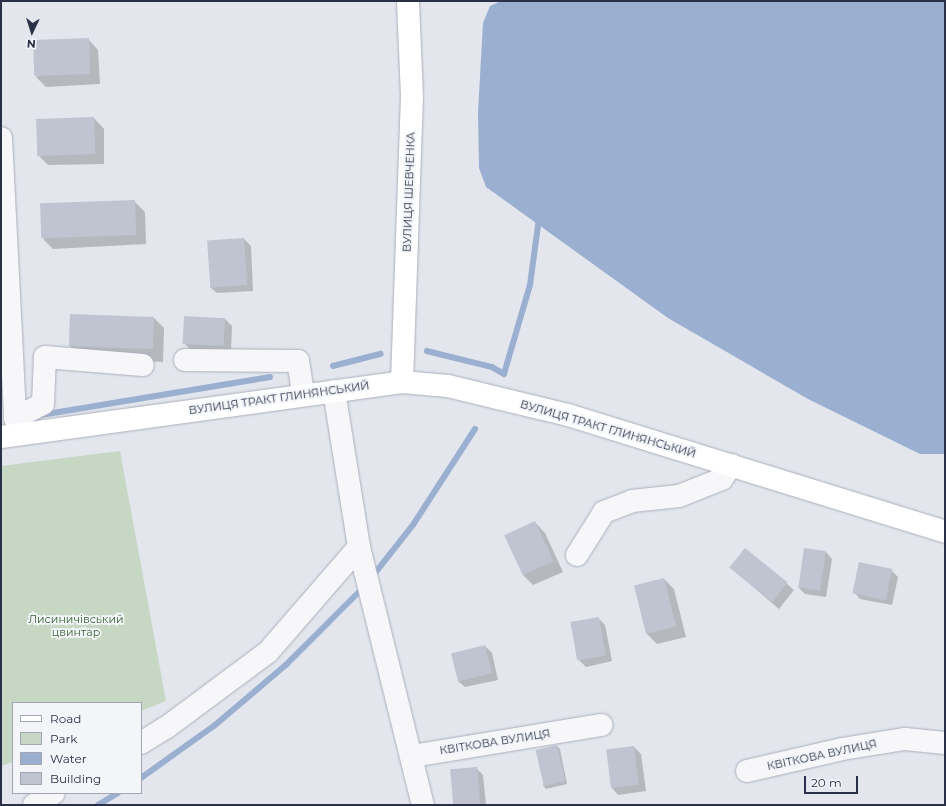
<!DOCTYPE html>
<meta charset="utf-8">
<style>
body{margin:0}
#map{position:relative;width:946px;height:806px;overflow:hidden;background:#e3e6ed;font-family:Montserrat,sans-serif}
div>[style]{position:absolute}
.green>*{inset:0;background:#c6d7c3}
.water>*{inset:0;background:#9bafd0}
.shadow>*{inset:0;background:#0003}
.stream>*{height:5.5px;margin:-2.75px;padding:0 2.75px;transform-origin:2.75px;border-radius:2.75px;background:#9bafd0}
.building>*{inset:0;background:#c0c4d0;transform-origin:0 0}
.roads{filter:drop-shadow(0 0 1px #abafbb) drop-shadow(0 0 1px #abafbb)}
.minor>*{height:22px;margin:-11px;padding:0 11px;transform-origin:11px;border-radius:11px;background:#f7f7fa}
.major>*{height:22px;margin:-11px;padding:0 11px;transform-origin:11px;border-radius:11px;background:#fff}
span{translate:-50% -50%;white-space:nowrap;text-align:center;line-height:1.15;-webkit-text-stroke:3.5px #f3f5f9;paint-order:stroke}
.street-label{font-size:11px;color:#293047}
.park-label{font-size:11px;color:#386434}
.frame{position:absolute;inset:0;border:2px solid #293047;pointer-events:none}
.legend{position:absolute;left:12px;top:702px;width:130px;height:92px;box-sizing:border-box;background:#f3f5f9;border:1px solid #a2a6b2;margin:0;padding:5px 7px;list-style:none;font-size:12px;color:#293047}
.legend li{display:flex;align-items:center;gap:8px;height:20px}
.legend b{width:20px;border:1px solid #a2a6b2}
.north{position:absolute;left:12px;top:12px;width:40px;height:40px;-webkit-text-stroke:3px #f3f5f9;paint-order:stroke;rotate:184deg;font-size:11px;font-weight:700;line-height:16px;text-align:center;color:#293047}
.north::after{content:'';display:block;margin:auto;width:14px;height:18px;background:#293047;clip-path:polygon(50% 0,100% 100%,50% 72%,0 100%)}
.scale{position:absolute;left:804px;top:776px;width:54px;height:18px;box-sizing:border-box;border:2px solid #293047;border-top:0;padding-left:5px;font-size:12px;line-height:14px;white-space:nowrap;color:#293047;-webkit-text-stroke:3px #f3f5f9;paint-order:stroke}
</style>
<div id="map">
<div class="green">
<div style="clip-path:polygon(120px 451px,166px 701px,141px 711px,141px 703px,13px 703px,13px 762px,1px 766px,1px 466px)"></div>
</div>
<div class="water">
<div style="clip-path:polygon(501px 1px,945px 1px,945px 454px,920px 454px,808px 399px,668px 318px,486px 187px,479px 168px,478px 112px,483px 23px,490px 6px)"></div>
</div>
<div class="shadow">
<div style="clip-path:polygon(88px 39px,98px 50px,100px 84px,46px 87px,36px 77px)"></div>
<div style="clip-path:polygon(94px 118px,104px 129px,104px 164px,48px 165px,37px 154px)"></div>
<div style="clip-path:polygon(134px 201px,145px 212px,146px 244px,53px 249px,43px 239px)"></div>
<div style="clip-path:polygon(244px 239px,251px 246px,253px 291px,217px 293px,210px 287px)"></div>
<div style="clip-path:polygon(185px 317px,225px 319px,232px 326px,231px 351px,191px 350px,184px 343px)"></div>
<div style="clip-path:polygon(154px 318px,164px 328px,163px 362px,80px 356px,70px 346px)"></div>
<div style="clip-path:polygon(535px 522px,545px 533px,563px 572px,533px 585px,523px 575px)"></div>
<div style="clip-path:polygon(826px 552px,832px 559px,826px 597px,805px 594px,798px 587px)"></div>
<div style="clip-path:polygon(730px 567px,787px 584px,794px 590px,779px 609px)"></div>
<div style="clip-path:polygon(891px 570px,898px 577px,892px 605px,860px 599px,854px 592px)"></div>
<div style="clip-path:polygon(664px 579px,674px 589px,686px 637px,657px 644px,647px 634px)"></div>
<div style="clip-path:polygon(598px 618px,605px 625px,612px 661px,586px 667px,579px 660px,572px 623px)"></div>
<div style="clip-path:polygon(485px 646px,492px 653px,498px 680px,465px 687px,458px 681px)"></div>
<div style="clip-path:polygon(557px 746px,560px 749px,567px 784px,546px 789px,543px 785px)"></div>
<div style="clip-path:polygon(634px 747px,641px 754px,646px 791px,618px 795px,612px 788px)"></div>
<div style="clip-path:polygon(476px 768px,483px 775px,486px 805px,455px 805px)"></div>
</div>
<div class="stream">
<div style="left:427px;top:351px;width:67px;rotate:13.8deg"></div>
<div style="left:492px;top:367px;width:14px;rotate:30deg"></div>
<div style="left:504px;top:374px;width:93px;rotate:-73.7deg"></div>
<div style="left:530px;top:285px;width:68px;rotate:-82.3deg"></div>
<div style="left:333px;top:366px;width:49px;rotate:-14.3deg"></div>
<div style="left:41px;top:415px;width:232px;rotate:-9.4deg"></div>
<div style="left:372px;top:577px;width:66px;rotate:-51.7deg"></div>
<div style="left:413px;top:525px;width:114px;rotate:-57.1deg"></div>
<div style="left:141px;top:778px;width:90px;rotate:-35.5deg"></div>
<div style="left:214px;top:726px;width:94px;rotate:-40.3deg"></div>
<div style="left:286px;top:665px;width:109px;rotate:-45deg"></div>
<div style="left:98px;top:805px;width:23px;rotate:-31deg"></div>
</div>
<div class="building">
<div style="left:89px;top:38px;width:36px;height:56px;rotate:88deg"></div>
<div style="left:94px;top:117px;width:37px;height:58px;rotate:88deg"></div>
<div style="left:135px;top:200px;width:35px;height:95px;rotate:88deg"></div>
<div style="left:244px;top:238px;width:47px;height:37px;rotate:86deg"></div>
<div style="left:70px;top:314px;width:84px;height:32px;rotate:2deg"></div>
<div style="left:184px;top:316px;width:41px;height:28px;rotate:3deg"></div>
<div style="left:535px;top:521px;width:44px;height:34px;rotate:65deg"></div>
<div style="left:745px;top:548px;width:55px;height:25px;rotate:39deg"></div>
<div style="left:804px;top:548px;width:22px;height:40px;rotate:8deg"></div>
<div style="left:859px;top:562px;width:34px;height:32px;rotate:12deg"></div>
<div style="left:664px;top:578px;width:50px;height:31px;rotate:76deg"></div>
<div style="left:599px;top:617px;width:39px;height:29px;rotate:80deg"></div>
<div style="left:485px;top:645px;width:29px;height:35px;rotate:76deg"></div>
<div style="left:557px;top:745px;width:37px;height:22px;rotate:77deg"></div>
<div style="left:634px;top:746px;width:39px;height:28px;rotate:83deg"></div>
<div style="left:477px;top:767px;width:38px;height:27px;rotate:85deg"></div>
</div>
<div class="roads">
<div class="minor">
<div style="left:1px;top:138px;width:280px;rotate:87.1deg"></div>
<div style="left:15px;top:418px;width:17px;rotate:69deg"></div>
<div style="left:185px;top:360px;width:113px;rotate:0.5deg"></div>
<div style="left:298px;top:361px;width:33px;rotate:81deg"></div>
<div style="left:15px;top:418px;width:31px;rotate:-27deg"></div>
<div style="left:43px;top:404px;width:47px;rotate:-87.6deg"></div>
<div style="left:45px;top:357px;width:98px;rotate:4.7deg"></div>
<div style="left:359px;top:547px;width:266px;rotate:76.1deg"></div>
<div style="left:577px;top:555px;width:51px;rotate:-57.9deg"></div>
<div style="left:604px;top:512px;width:30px;rotate:-21deg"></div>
<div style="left:632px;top:501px;width:47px;rotate:-6.1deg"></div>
<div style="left:679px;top:496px;width:46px;rotate:-21.6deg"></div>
<div style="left:722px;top:479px;width:17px;rotate:-57deg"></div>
<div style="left:141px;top:743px;width:31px;rotate:-32deg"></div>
<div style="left:167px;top:727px;width:126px;rotate:-36.6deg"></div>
<div style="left:268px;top:652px;width:139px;rotate:-49.1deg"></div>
<div style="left:359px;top:547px;width:158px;rotate:-99.1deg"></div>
<div style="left:412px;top:756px;width:192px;rotate:-9.3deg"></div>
<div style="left:747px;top:771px;width:98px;rotate:-13deg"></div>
<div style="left:842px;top:749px;width:64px;rotate:-9deg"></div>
<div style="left:905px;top:739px;width:40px;rotate:5.7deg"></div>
<div style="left:34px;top:805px;width:23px;rotate:-31deg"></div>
</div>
<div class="major">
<div style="left:402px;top:382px;width:285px;rotate:-88deg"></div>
<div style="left:412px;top:97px;width:96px;rotate:-92.4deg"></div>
<div style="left:1px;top:437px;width:405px;rotate:-7.8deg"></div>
<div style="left:402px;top:382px;width:46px;rotate:5deg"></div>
<div style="left:448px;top:386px;width:123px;rotate:13.6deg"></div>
<div style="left:568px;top:415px;width:395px;rotate:17.2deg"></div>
</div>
</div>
<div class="street-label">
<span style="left:409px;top:192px;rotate:-88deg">ВУЛИЦЯ ШЕВЧЕНКА</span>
<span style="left:279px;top:398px;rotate:-8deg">ВУЛИЦЯ ТРАКТ ГЛИНЯНСЬКИЙ</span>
<span style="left:608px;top:429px;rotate:16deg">ВУЛИЦЯ ТРАКТ ГЛИНЯНСЬКИЙ</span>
<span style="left:495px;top:742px;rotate:-9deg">КВІТКОВА ВУЛИЦЯ</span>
<span style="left:822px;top:755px;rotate:-12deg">КВІТКОВА ВУЛИЦЯ</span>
</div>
<div class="park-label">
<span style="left:76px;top:626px">Лисиничівський<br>цвинтар</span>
</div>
<div class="frame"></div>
<ul class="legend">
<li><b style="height:5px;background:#fff"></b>Road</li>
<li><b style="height:11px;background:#c6d7c3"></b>Park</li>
<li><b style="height:11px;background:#9bafd0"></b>Water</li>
<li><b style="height:11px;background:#c0c4d0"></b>Building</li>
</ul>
<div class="north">N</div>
<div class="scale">20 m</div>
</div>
